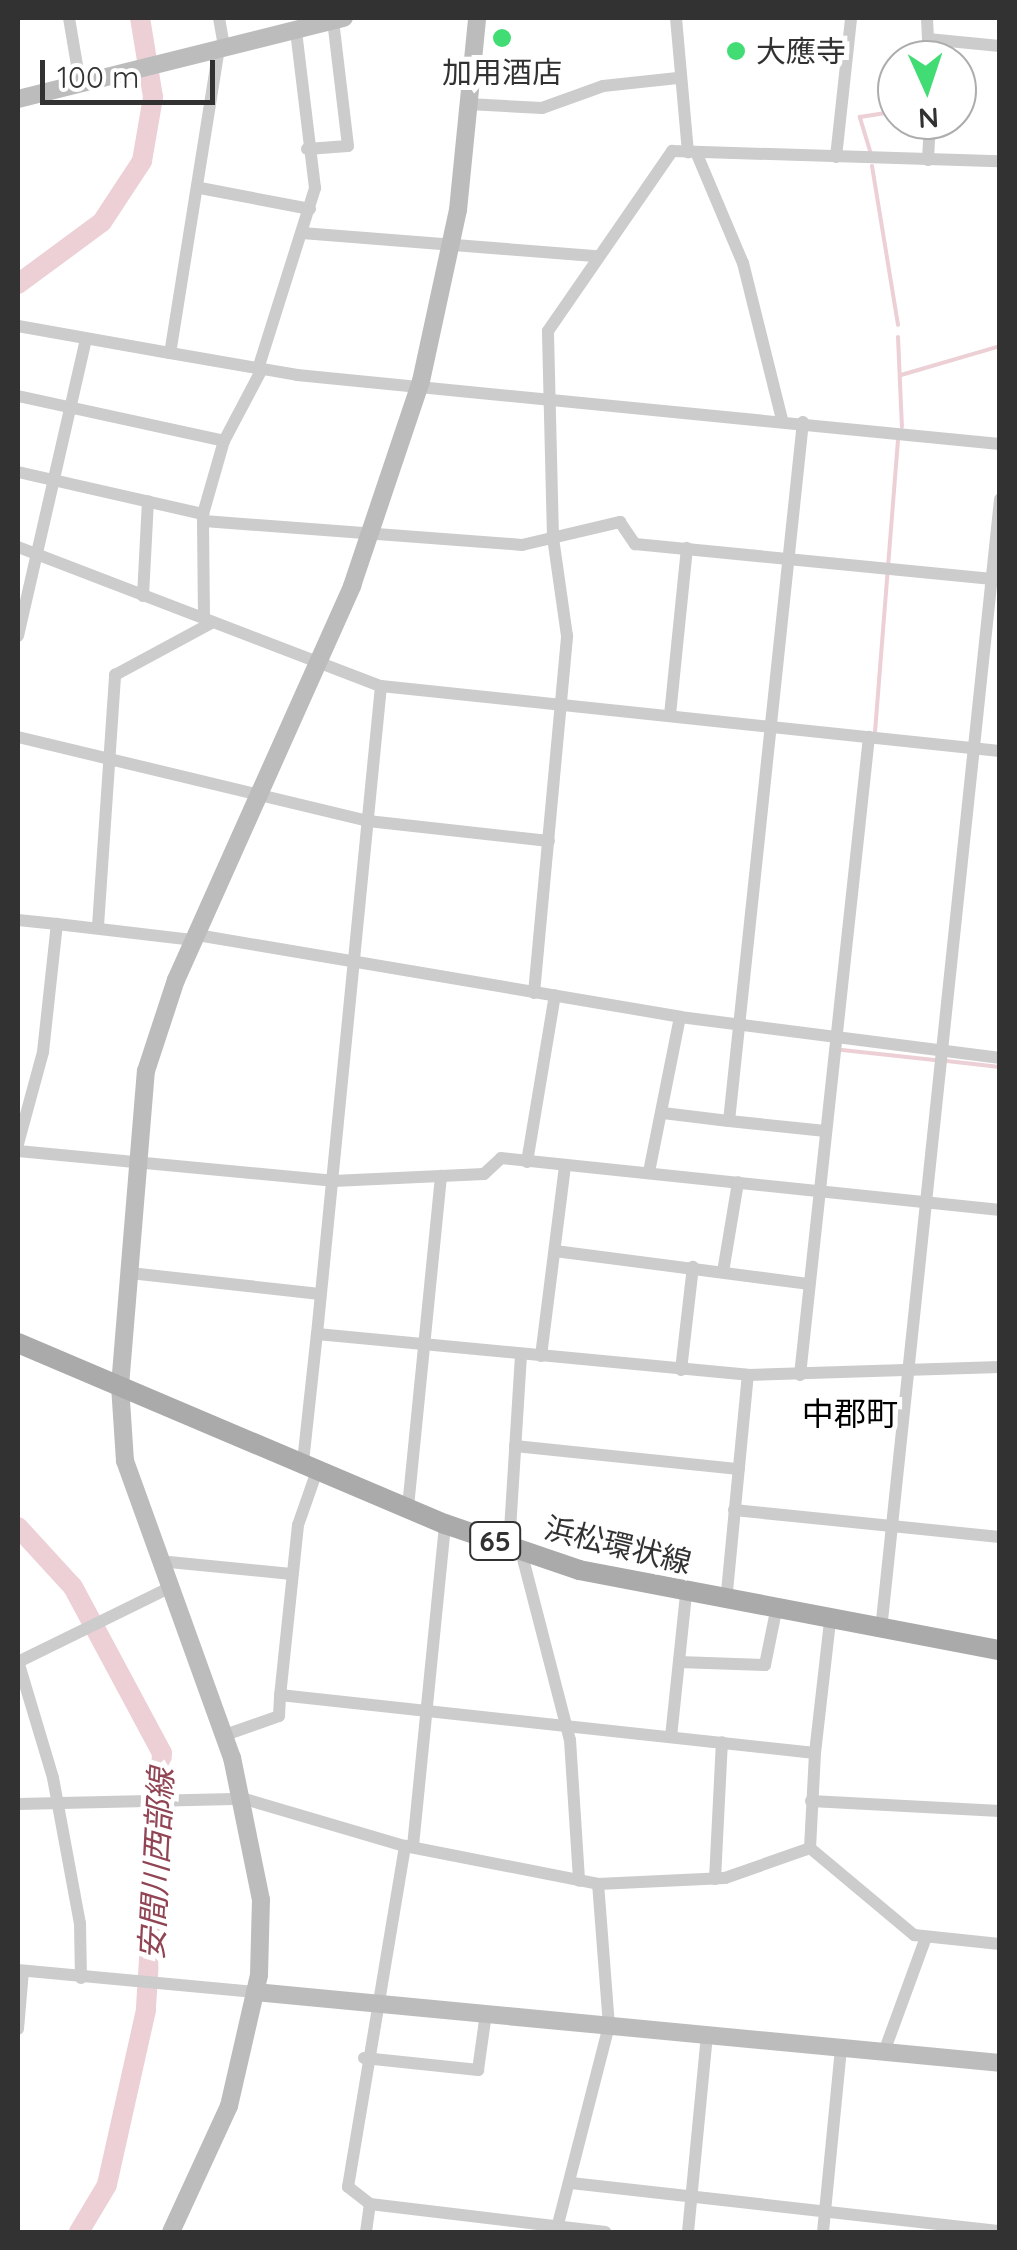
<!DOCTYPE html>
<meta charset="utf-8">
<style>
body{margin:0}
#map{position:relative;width:1017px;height:2250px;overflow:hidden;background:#fff;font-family:Quicksand,"Noto Sans JP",sans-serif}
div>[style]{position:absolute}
.stream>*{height:4px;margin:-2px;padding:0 2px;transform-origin:2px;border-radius:2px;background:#ecd0d6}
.river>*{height:20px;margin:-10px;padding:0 10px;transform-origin:10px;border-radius:10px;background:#ecd0d6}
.street>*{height:12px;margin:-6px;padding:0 6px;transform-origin:6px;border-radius:6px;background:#ccc}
.secondary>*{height:18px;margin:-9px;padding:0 9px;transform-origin:9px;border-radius:9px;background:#bcbcbc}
.primary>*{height:20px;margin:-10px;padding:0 10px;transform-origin:10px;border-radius:10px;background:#aaa}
.dots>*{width:28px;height:28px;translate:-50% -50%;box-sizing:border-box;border:5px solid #fff;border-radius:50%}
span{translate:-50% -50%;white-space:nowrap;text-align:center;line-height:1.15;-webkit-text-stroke:10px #fff;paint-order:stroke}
.shield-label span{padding:2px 8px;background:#fff;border:2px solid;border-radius:8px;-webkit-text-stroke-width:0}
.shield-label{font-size:28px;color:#323232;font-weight:700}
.poi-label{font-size:30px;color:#323232}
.left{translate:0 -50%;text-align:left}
.street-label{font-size:30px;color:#323232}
.neighbourhood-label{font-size:32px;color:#000}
.water-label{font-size:32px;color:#914454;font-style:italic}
.frame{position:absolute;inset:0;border:20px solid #323232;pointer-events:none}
.north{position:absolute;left:877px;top:40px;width:100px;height:100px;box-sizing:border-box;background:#fff;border:2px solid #adadad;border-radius:50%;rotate:177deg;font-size:28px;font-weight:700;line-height:40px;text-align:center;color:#323232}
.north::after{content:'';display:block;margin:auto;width:35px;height:45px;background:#42dc75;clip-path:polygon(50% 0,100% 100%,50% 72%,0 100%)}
.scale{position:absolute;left:40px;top:60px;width:175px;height:45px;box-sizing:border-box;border:5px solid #323232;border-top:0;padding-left:12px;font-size:30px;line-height:35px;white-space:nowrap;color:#323232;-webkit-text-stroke:8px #fff;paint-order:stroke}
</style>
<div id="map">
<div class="stream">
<div style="left:871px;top:154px;width:39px;rotate:-107deg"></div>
<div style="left:860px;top:117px;width:37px;rotate:-9deg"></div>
<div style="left:872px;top:166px;width:161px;rotate:80.7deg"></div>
<div style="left:898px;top:337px;width:90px;rotate:87.5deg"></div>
<div style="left:901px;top:375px;width:103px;rotate:-16.3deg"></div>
<div style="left:875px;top:732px;width:292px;rotate:-85.5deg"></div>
<div style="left:842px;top:1050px;width:93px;rotate:6.2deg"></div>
<div style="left:947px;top:1061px;width:53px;rotate:6.5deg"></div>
</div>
<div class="river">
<div style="left:18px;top:284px;width:104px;rotate:-36.4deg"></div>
<div style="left:102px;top:222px;width:73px;rotate:-56.7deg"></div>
<div style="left:142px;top:161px;width:65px;rotate:-80.2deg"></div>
<div style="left:153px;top:97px;width:80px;rotate:-99.3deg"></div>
<div style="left:18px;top:1527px;width:81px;rotate:47.5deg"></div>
<div style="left:73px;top:1587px;width:188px;rotate:61.8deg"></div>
<div style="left:162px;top:1753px;width:257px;rotate:93.6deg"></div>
<div style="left:146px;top:2010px;width:179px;rotate:102.6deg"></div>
<div style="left:107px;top:2185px;width:55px;rotate:120.8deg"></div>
</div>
<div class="street">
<div style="left:69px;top:18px;width:66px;rotate:80.4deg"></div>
<div style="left:219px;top:18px;width:29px;rotate:80deg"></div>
<div style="left:676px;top:18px;width:135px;rotate:84.9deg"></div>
<div style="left:927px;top:18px;width:42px;rotate:87.3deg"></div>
<div style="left:928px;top:39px;width:72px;rotate:5.6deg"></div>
<div style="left:219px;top:48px;width:309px;rotate:99.1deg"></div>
<div style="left:170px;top:353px;width:129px;rotate:9.8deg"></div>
<div style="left:297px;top:375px;width:706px;rotate:5.61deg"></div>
<div style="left:468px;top:104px;width:74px;rotate:3.1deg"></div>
<div style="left:542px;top:108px;width:65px;rotate:-19.8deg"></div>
<div style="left:603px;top:86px;width:75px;rotate:-6.1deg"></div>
<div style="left:307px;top:149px;width:41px;rotate:-4.2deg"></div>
<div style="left:348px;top:146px;width:127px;rotate:-96.8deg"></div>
<div style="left:696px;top:152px;width:121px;rotate:67.1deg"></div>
<div style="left:743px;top:263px;width:162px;rotate:76deg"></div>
<div style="left:836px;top:157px;width:140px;rotate:-83.8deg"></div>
<div style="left:928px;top:160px;width:40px;rotate:-87.1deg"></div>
<div style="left:200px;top:188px;width:112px;rotate:10.8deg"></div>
<div style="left:302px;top:233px;width:296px;rotate:4.5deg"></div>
<div style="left:18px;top:326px;width:154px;rotate:10.1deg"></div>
<div style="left:258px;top:369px;width:190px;rotate:-72.5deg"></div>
<div style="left:315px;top:188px;width:159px;rotate:-96.9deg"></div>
<div style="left:18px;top:396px;width:211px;rotate:12.3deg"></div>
<div style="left:18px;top:472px;width:190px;rotate:12.8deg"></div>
<div style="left:204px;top:521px;width:319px;rotate:4.3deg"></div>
<div style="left:522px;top:545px;width:101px;rotate:-13.2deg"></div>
<div style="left:620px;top:522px;width:27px;rotate:56deg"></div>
<div style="left:635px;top:544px;width:359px;rotate:5.6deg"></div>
<div style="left:18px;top:547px;width:389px;rotate:21deg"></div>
<div style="left:381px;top:686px;width:622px;rotate:5.99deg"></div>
<div style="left:143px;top:596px;width:95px;rotate:-87deg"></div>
<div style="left:204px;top:618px;width:104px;rotate:-90.6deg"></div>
<div style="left:203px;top:514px;width:76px;rotate:-74deg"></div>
<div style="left:224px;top:441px;width:81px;rotate:-62.2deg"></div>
<div style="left:18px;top:636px;width:304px;rotate:-77.1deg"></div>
<div style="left:670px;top:715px;width:168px;rotate:-84.2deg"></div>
<div style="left:18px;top:737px;width:360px;rotate:13.5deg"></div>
<div style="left:368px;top:821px;width:182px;rotate:6.3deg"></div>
<div style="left:18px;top:920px;width:39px;rotate:6deg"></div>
<div style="left:98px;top:926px;width:252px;rotate:-86.1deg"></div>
<div style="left:115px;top:675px;width:109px;rotate:-28.4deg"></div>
<div style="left:197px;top:935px;width:490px;rotate:9.6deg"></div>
<div style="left:680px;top:1017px;width:323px;rotate:7.3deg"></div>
<div style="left:534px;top:993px;width:359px;rotate:-84.7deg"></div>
<div style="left:567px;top:636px;width:99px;rotate:-98.1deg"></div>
<div style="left:553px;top:538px;width:207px;rotate:-91.4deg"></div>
<div style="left:548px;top:331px;width:219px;rotate:-55.4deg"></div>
<div style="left:672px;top:151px;width:327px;rotate:1.8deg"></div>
<div style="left:663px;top:1113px;width:66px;rotate:6.9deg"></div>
<div style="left:729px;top:1121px;width:703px;rotate:-83.96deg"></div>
<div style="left:729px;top:1121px;width:97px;rotate:5.9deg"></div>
<div style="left:18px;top:1144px;width:95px;rotate:-74.8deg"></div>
<div style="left:43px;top:1052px;width:129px;rotate:-83.8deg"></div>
<div style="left:57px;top:924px;width:138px;rotate:6.7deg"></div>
<div style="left:18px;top:1151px;width:316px;rotate:5.4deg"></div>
<div style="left:333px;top:1181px;width:151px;rotate:-2.7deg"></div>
<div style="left:484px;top:1174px;width:23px;rotate:-43deg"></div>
<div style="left:501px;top:1158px;width:502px;rotate:5.95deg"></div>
<div style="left:527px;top:1162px;width:169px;rotate:-80.5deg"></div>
<div style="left:649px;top:1172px;width:158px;rotate:-78.7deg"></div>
<div style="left:555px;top:1251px;width:255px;rotate:7.4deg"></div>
<div style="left:723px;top:1272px;width:91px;rotate:-80.5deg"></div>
<div style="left:130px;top:1273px;width:191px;rotate:6.3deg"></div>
<div style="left:317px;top:1334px;width:651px;rotate:-84.36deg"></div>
<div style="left:541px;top:1356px;width:192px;rotate:-82.8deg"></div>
<div style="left:681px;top:1370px;width:104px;rotate:-83.4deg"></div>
<div style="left:800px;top:1375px;width:642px;rotate:-83.83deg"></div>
<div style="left:515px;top:1446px;width:225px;rotate:5.9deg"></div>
<div style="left:303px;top:1462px;width:129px;rotate:-83.8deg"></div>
<div style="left:317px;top:1334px;width:433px;rotate:5.4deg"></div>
<div style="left:748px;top:1375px;width:252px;rotate:-1.8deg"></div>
<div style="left:318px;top:1468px;width:60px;rotate:109.3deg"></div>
<div style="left:298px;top:1525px;width:171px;rotate:96deg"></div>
<div style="left:280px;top:1695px;width:538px;rotate:6.19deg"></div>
<div style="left:815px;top:1753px;width:95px;rotate:93deg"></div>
<div style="left:408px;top:1507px;width:333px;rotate:-84.3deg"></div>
<div style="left:734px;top:1510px;width:267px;rotate:5.8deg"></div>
<div style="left:509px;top:1546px;width:192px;rotate:-86.4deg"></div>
<div style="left:521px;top:1551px;width:195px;rotate:75.5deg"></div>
<div style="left:570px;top:1740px;width:141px;rotate:86.3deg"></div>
<div style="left:159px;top:1561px;width:133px;rotate:5.6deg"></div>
<div style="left:726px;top:1602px;width:228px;rotate:-84.5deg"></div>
<div style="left:881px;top:1630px;width:1137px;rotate:-83.99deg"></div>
<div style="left:18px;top:1661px;width:122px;rotate:73.3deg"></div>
<div style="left:53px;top:1778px;width:147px;rotate:79.5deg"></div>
<div style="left:80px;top:1923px;width:55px;rotate:89deg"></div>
<div style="left:18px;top:1662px;width:170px;rotate:-26.1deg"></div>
<div style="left:679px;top:1662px;width:86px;rotate:2deg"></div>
<div style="left:765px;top:1665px;width:55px;rotate:-78.5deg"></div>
<div style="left:225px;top:1735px;width:57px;rotate:-19.4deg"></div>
<div style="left:279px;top:1716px;width:21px;rotate:-87deg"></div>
<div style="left:671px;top:1737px;width:144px;rotate:-84deg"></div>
<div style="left:815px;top:1753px;width:133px;rotate:-83.5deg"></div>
<div style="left:811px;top:1801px;width:189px;rotate:3deg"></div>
<div style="left:18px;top:1804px;width:227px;rotate:-1.3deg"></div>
<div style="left:245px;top:1799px;width:167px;rotate:16.4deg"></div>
<div style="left:405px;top:1846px;width:197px;rotate:11.1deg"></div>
<div style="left:598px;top:1884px;width:127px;rotate:-2.7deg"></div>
<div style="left:725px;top:1878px;width:90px;rotate:-19.4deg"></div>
<div style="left:810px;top:1848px;width:136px;rotate:39.9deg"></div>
<div style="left:914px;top:1935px;width:86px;rotate:6deg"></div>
<div style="left:413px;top:1846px;width:324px;rotate:-84.3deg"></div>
<div style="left:715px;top:1879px;width:137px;rotate:-87.1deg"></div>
<div style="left:18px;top:1970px;width:238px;rotate:5.3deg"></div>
<div style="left:18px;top:2029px;width:58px;rotate:-85.1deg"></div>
<div style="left:884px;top:2052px;width:122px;rotate:-69.9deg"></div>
<div style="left:364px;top:2058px;width:115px;rotate:6deg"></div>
<div style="left:478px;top:2070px;width:58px;rotate:-82deg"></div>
<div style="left:571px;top:2183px;width:432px;rotate:6.4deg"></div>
<div style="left:370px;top:2204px;width:237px;rotate:6.8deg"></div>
<div style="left:366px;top:2232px;width:28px;rotate:-82deg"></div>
<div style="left:370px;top:2204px;width:28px;rotate:-142deg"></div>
<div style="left:348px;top:2187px;width:346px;rotate:-80.5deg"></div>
<div style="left:556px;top:2232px;width:213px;rotate:-75.6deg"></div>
<div style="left:609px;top:2026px;width:142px;rotate:-94.4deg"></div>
<div style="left:688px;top:2232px;width:197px;rotate:-84.5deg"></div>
<div style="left:823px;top:2232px;width:185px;rotate:-84.4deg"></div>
</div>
<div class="secondary">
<div style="left:18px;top:99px;width:336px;rotate:-14deg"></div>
<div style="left:255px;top:1992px;width:748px;rotate:5.44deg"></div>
<div style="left:171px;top:2232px;width:139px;rotate:-65.3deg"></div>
<div style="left:229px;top:2106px;width:134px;rotate:-77.1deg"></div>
<div style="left:259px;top:1975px;width:75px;rotate:-88.5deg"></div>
<div style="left:261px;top:1900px;width:145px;rotate:-101.5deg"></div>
<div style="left:232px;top:1758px;width:316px;rotate:-109.8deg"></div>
<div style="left:125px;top:1461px;width:75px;rotate:-93.8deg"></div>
<div style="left:120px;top:1386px;width:316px;rotate:-85.3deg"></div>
<div style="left:146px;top:1071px;width:96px;rotate:-71.8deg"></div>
<div style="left:176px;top:980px;width:432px;rotate:-65.9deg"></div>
<div style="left:352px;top:586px;width:216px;rotate:-71.4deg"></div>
<div style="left:421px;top:381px;width:175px;rotate:-77.8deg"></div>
<div style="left:458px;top:210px;width:193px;rotate:-84.3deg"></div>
</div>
<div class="primary">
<div style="left:18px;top:1343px;width:464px;rotate:23deg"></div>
<div style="left:445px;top:1524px;width:142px;rotate:18.9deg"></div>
<div style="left:579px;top:1570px;width:429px;rotate:10.8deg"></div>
</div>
<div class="dots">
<div style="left:502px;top:38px;background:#42dc75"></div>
<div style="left:736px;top:51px;background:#42dc75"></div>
</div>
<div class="shield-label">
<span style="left:495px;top:1541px">65</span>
</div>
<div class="poi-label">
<span class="left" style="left:756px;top:51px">大應寺</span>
<span style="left:502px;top:72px">加用酒店</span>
</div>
<div class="street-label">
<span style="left:618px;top:1545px;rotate:14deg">浜松環状線</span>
</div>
<div class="neighbourhood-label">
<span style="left:850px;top:1413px">中郡町</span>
</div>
<div class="water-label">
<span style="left:156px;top:1864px;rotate:-87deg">安間川西部線</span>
</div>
<div class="frame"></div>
<div class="north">N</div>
<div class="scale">100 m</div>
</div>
